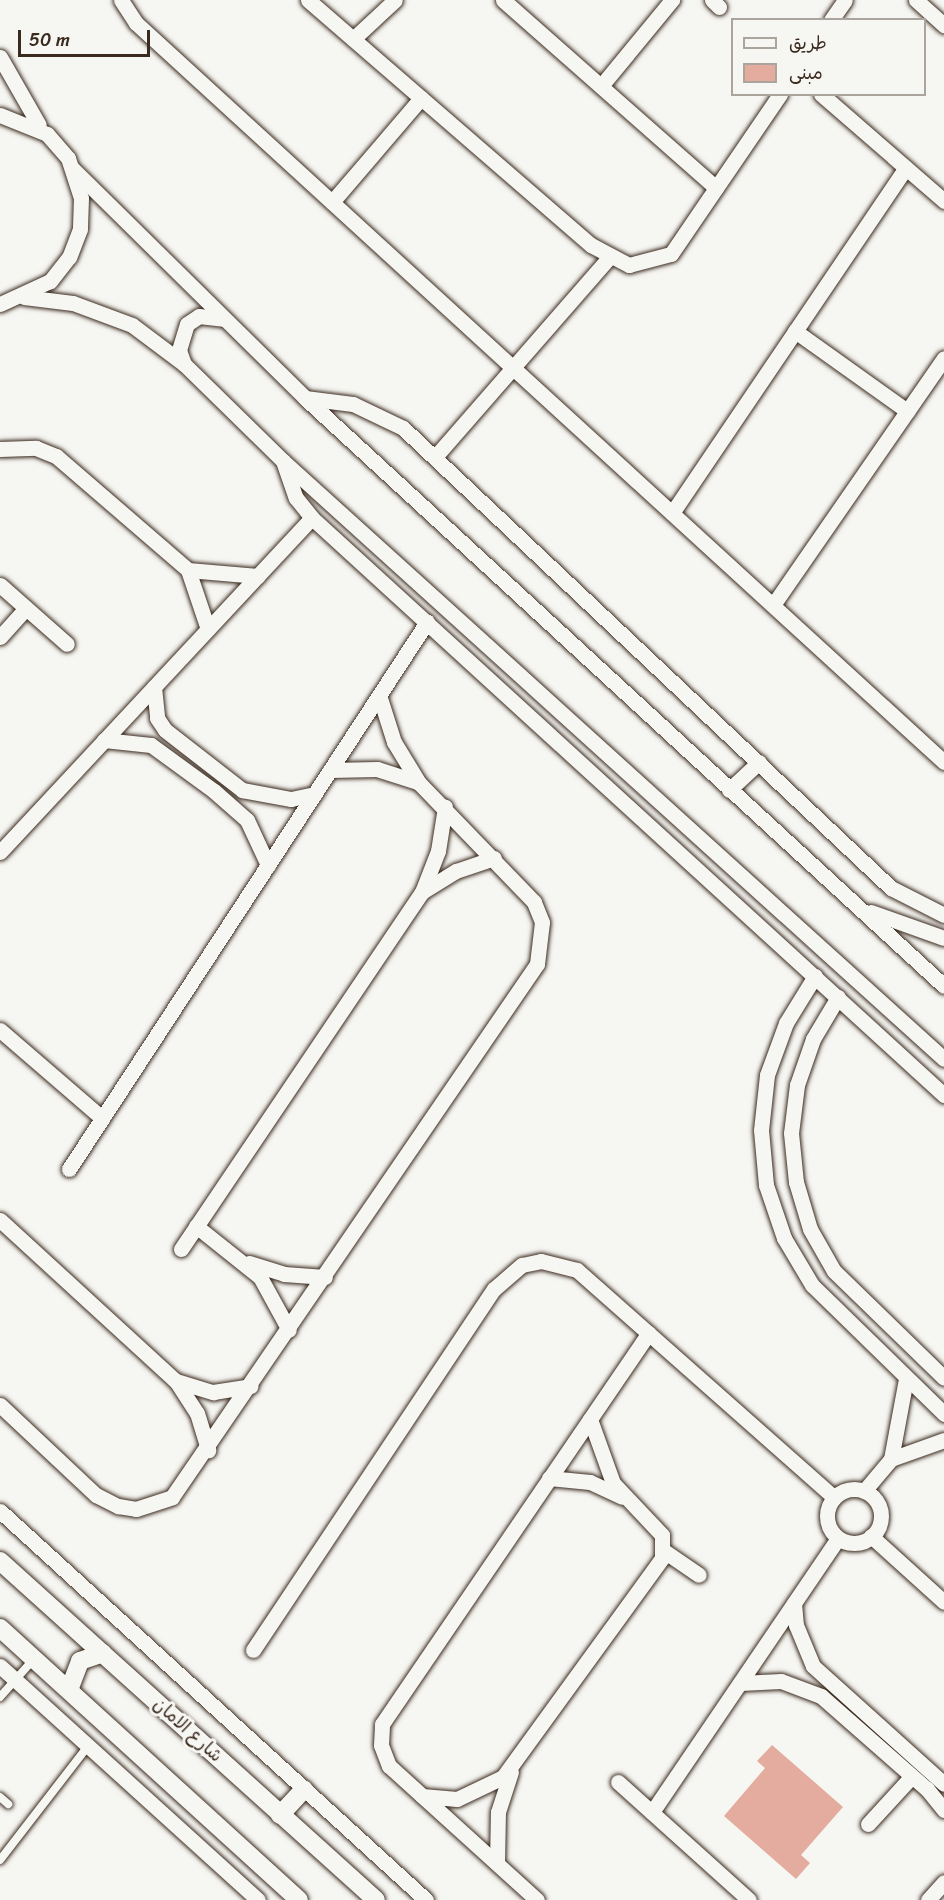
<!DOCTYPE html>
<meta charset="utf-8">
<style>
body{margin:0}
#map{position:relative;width:944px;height:1900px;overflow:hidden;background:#f6f6f2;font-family:Sriracha,"Playpen Sans Arabic",sans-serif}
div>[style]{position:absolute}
.building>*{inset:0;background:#e4ac9e}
.roads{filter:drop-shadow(0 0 2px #3b2a1e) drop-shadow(0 0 2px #3b2a1e)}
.service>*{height:8px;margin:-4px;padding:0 4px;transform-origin:4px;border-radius:4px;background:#f6f6f2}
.minor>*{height:15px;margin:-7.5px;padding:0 7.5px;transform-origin:7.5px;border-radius:7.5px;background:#f6f6f2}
.minor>.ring{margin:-7.5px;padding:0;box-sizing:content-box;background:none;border:15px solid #f6f6f2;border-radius:50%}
.tertiary>*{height:18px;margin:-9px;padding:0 9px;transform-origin:9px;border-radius:9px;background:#f6f6f2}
span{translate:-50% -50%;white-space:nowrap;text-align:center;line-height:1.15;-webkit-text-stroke:6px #f6f6f2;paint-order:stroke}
.street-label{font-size:18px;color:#3b2a1e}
.legend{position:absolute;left:731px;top:18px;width:195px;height:78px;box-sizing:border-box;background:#f6f6f2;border:2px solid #aba49d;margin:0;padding:8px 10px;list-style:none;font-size:18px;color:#3b2a1e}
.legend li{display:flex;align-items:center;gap:12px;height:30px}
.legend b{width:30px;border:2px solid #aba49d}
.scale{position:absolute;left:18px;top:30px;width:132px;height:27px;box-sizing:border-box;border:3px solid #3b2a1e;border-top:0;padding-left:8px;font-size:18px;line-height:21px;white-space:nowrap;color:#3b2a1e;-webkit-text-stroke:4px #f6f6f2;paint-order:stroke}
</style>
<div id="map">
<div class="building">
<div style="clip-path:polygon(772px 1745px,843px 1807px,801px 1855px,810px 1863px,796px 1879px,724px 1816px,765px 1768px,757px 1761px)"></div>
</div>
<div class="roads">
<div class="service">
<div style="left:0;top:1697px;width:50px;rotate:-48.3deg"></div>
<div style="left:0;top:1797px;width:11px;rotate:41deg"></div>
<div style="left:0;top:1860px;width:144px;rotate:-52.3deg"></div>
</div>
<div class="minor">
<div style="left:121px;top:0;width:27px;rotate:57deg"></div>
<div style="left:136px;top:23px;width:1095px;rotate:42.45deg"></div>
<div style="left:308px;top:0;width:374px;rotate:40.9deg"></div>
<div style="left:591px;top:245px;width:43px;rotate:27.8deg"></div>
<div style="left:629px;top:265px;width:43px;rotate:-14.7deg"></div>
<div style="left:671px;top:254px;width:194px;rotate:-55.7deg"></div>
<div style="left:503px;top:0;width:284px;rotate:41.4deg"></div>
<div style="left:712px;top:0;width:10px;rotate:45deg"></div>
<div style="left:916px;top:0;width:38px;rotate:42deg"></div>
<div style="left:831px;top:20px;width:24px;rotate:-55deg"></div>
<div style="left:353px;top:39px;width:57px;rotate:-42.9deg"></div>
<div style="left:0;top:57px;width:78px;rotate:60.2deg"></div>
<div style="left:601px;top:86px;width:112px;rotate:-50.5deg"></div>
<div style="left:821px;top:94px;width:163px;rotate:41deg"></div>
<div style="left:0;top:115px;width:51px;rotate:22deg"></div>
<div style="left:47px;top:134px;width:32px;rotate:49deg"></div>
<div style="left:68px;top:158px;width:42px;rotate:72deg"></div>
<div style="left:81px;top:198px;width:31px;rotate:92deg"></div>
<div style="left:80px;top:229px;width:30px;rotate:111deg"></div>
<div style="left:69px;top:257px;width:31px;rotate:128deg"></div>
<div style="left:50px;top:281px;width:55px;rotate:155.3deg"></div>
<div style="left:73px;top:169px;width:326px;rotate:44.6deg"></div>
<div style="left:305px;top:398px;width:868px;rotate:42.62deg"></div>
<div style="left:332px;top:202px;width:137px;rotate:-49.4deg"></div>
<div style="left:24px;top:297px;width:49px;rotate:7deg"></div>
<div style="left:73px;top:303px;width:63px;rotate:20.4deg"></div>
<div style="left:132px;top:325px;width:65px;rotate:36.9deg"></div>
<div style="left:184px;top:364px;width:139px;rotate:44.4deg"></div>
<div style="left:283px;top:461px;width:891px;rotate:42.14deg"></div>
<div style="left:795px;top:331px;width:138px;rotate:35.5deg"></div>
<div style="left:184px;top:364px;width:15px;rotate:-110deg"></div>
<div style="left:179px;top:350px;width:27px;rotate:-73deg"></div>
<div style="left:187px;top:324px;width:14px;rotate:-34deg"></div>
<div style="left:199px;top:316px;width:24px;rotate:7deg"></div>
<div style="left:305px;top:398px;width:48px;rotate:7.1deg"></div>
<div style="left:353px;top:404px;width:55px;rotate:25.6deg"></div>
<div style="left:403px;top:428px;width:671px;rotate:43.31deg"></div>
<div style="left:891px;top:888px;width:59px;rotate:27deg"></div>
<div style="left:0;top:449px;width:36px;rotate:-2deg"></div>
<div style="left:36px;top:448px;width:22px;rotate:22deg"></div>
<div style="left:56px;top:456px;width:174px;rotate:40.8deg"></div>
<div style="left:188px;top:570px;width:62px;rotate:71.3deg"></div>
<div style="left:435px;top:457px;width:263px;rotate:-48.9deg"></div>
<div style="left:283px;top:461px;width:39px;rotate:71deg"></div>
<div style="left:296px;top:498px;width:26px;rotate:51deg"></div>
<div style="left:312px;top:518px;width:856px;rotate:42.4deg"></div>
<div style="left:672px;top:513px;width:417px;rotate:-55.9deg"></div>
<div style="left:188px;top:570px;width:70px;rotate:4.9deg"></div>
<div style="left:0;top:585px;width:89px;rotate:41.4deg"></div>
<div style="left:773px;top:605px;width:300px;rotate:-55.3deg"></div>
<div style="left:0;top:637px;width:39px;rotate:-48deg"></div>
<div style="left:154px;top:687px;width:31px;rotate:84deg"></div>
<div style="left:157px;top:718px;width:14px;rotate:56deg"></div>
<div style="left:165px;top:730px;width:98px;rotate:37.9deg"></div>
<div style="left:242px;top:790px;width:50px;rotate:10.4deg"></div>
<div style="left:291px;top:799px;width:24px;rotate:-12deg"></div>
<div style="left:104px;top:740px;width:47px;rotate:6.1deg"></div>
<div style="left:151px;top:745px;width:78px;rotate:36.1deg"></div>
<div style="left:214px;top:791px;width:44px;rotate:41.3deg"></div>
<div style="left:247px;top:820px;width:50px;rotate:65deg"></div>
<div style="left:330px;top:770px;width:47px;rotate:-1.2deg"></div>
<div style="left:377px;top:769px;width:42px;rotate:18deg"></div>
<div style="left:729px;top:790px;width:41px;rotate:-43deg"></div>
<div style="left:0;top:852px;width:457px;rotate:-47deg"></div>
<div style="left:422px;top:892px;width:40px;rotate:-32deg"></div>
<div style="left:456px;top:871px;width:40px;rotate:-18.9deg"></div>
<div style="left:871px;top:912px;width:77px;rotate:19.6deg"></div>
<div style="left:815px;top:976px;width:55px;rotate:121.7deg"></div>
<div style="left:786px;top:1023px;width:55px;rotate:110.1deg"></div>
<div style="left:767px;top:1075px;width:55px;rotate:96.2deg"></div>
<div style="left:761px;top:1130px;width:55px;rotate:84.8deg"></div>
<div style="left:766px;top:1185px;width:56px;rotate:71.2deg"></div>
<div style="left:784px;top:1238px;width:55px;rotate:59.2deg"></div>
<div style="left:812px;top:1285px;width:185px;rotate:44.3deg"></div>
<div style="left:838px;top:997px;width:49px;rotate:120.8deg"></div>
<div style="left:813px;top:1039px;width:49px;rotate:109.2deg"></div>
<div style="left:797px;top:1085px;width:48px;rotate:97.1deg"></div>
<div style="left:791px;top:1133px;width:49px;rotate:84.2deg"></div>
<div style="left:796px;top:1182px;width:49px;rotate:73.4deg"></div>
<div style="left:810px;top:1229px;width:48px;rotate:60.3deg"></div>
<div style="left:834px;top:1271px;width:153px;rotate:44.2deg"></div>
<div style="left:0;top:1030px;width:135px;rotate:40.8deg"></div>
<div style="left:69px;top:1169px;width:654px;rotate:-56.8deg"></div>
<div style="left:0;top:1220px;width:239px;rotate:42.5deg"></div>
<div style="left:176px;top:1381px;width:38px;rotate:57deg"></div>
<div style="left:197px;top:1413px;width:39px;rotate:73deg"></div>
<div style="left:196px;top:1226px;width:82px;rotate:38.6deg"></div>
<div style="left:260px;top:1277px;width:60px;rotate:61.3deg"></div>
<div style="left:181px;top:1249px;width:431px;rotate:-56deg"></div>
<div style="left:422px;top:892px;width:44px;rotate:-68.7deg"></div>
<div style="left:438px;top:851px;width:45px;rotate:-81deg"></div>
<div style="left:249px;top:1263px;width:37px;rotate:17deg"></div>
<div style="left:284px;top:1274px;width:41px;rotate:4.2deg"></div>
<div style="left:176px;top:1381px;width:39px;rotate:17deg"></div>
<div style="left:213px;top:1392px;width:38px;rotate:-9deg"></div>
<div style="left:0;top:1405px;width:132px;rotate:43.2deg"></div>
<div style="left:96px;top:1495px;width:25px;rotate:27deg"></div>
<div style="left:118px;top:1506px;width:18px;rotate:9deg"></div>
<div style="left:136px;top:1509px;width:38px;rotate:-18deg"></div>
<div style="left:172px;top:1497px;width:646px;rotate:-55.6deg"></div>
<div style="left:537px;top:964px;width:42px;rotate:-83.2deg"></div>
<div style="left:542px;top:922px;width:22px;rotate:-112deg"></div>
<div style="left:534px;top:902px;width:165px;rotate:-134deg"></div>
<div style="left:419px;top:783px;width:48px;rotate:-121.4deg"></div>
<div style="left:394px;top:742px;width:49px;rotate:-107.7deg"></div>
<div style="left:891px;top:1459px;width:81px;rotate:-79.4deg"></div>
<div style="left:549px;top:1478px;width:41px;rotate:5.6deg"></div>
<div style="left:590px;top:1482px;width:35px;rotate:25deg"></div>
<div class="ring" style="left:827px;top:1489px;width:39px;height:39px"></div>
<div style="left:864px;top:1491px;width:42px;rotate:-49.8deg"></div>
<div style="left:891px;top:1459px;width:56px;rotate:-19.7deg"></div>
<div style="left:0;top:1511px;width:577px;rotate:42.4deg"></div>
<div style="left:871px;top:1536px;width:98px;rotate:42.1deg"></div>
<div style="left:664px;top:1551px;width:42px;rotate:34.4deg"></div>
<div style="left:794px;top:1603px;width:22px;rotate:85deg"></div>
<div style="left:796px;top:1625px;width:44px;rotate:67.5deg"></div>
<div style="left:813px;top:1666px;width:176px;rotate:42deg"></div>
<div style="left:253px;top:1650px;width:434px;rotate:-56.3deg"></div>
<div style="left:494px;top:1289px;width:37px;rotate:-41deg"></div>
<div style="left:522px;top:1265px;width:19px;rotate:-12deg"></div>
<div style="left:541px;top:1261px;width:37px;rotate:14deg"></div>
<div style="left:577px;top:1270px;width:343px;rotate:41.5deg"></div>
<div style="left:0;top:1666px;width:348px;rotate:42.2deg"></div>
<div style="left:740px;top:1683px;width:41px;rotate:-2.8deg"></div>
<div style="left:781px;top:1681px;width:43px;rotate:20.6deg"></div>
<div style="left:821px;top:1696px;width:141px;rotate:41.3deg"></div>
<div style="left:927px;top:1789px;width:27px;rotate:51deg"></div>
<div style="left:618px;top:1782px;width:176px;rotate:42deg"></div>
<div style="left:422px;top:1796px;width:35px;rotate:5deg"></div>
<div style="left:457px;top:1799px;width:51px;rotate:-25.6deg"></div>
<div style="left:503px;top:1777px;width:271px;rotate:-54deg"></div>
<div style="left:662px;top:1558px;width:23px;rotate:-90deg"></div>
<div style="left:662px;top:1535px;width:71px;rotate:-133.3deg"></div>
<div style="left:613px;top:1483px;width:68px;rotate:-109.8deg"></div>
<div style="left:652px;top:1812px;width:331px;rotate:-55.8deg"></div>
<div style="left:868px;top:1824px;width:65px;rotate:-47.5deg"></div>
<div style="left:497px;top:1863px;width:51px;rotate:-88.9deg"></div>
<div style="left:498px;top:1812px;width:42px;rotate:-72deg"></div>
<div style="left:537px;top:1900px;width:200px;rotate:-137.8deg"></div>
<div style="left:389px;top:1766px;width:22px;rotate:-111deg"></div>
<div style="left:381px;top:1745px;width:21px;rotate:-87deg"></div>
<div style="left:382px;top:1724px;width:473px;rotate:-55.7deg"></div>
<div style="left:928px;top:1900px;width:24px;rotate:-48deg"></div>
</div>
<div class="tertiary">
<div style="left:0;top:1561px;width:506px;rotate:42.04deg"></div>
<div style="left:0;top:1628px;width:404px;rotate:42.3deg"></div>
<div style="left:69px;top:1690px;width:31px;rotate:-69deg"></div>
<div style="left:80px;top:1661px;width:24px;rotate:-19deg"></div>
<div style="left:280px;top:1815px;width:35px;rotate:-47deg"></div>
</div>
</div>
<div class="street-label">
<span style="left:188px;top:1730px;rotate:42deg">شارع الامان</span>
</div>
<ul class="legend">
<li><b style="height:8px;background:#f6f6f2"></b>طريق</li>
<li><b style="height:16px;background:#e4ac9e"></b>مبنى</li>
</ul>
<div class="scale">50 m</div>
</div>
